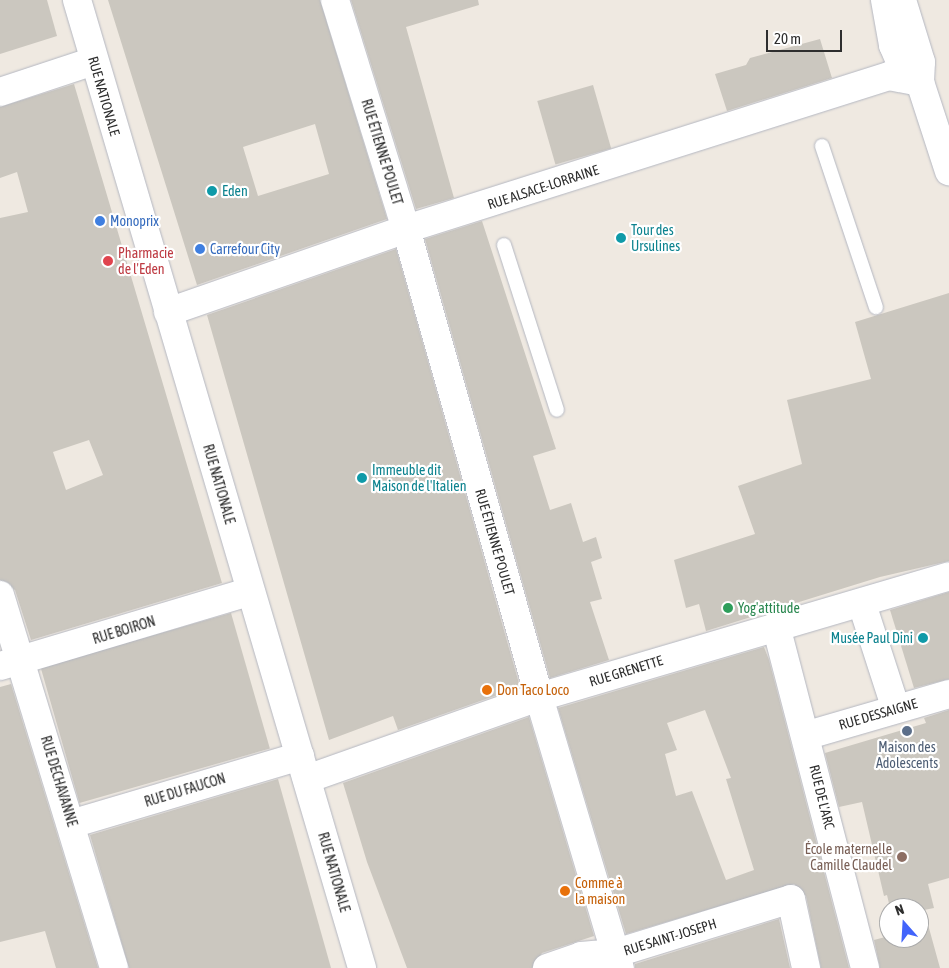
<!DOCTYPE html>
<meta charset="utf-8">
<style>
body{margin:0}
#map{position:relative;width:949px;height:968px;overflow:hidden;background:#efe9e1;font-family:"Asap Condensed",sans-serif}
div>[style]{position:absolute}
.building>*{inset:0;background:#cbc7bf;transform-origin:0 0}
.roads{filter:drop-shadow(0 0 1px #b4b7c1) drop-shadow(0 0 1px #b4b7c1)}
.service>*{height:14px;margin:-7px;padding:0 7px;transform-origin:7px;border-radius:7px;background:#fff}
.minor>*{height:28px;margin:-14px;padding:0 14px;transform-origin:14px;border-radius:14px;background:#fff}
.secondary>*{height:28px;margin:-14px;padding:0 14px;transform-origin:14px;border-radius:14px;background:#fff}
.dots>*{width:14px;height:14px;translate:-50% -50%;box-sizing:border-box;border:2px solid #fff;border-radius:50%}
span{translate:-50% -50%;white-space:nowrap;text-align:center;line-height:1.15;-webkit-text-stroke:4.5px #fff;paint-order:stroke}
.street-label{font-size:14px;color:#2e2e2e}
.culture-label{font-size:14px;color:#0d838f}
.left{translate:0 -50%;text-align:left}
.right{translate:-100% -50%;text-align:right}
.shop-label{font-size:14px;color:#366cbe}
.health-label{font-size:14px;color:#be3a42}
.leisure-label{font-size:14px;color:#27864d}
.food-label{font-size:14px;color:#c56008}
.service-label{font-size:14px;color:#4e5e75}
.education-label{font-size:14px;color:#785e54}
.north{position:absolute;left:879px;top:898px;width:50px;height:50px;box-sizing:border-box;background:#fff;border:1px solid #ababab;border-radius:50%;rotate:341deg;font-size:14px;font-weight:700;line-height:20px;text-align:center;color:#2e2e2e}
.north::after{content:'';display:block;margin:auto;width:18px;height:22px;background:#4264fb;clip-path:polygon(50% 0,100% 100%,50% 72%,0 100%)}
.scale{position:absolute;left:766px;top:30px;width:76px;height:22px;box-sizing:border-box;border:2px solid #2e2e2e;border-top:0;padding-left:6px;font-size:15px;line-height:18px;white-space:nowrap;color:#2e2e2e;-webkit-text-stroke:4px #fff;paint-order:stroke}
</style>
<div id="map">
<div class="building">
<div style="clip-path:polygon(0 0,47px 0,57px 36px,0 54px)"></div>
<div style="clip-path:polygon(evenodd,108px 0,320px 0,387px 219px,197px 285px,108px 0,315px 124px,329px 174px,258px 196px,243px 147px,315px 124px)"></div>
<div style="clip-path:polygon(351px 0,478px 0,479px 5px,406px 27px,454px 198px,416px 209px)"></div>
<div style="clip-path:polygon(820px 39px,832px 78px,727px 111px,715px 74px,746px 65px,750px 58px)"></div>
<div style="clip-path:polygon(evenodd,74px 84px,222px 583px,31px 640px,15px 590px,0 580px,0 218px,28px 212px,17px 172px,0 178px,0 107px,74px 84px,89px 440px,103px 475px,66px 490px,53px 452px,89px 440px)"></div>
<div style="left:593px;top:85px;width:66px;height:58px;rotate:74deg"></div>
<div style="clip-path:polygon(482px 221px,556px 449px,533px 456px,550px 510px,571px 503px,583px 542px,596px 537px,602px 558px,591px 562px,602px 599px,590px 602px,609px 660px,550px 678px,425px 239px)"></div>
<div style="clip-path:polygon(396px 249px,520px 687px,398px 730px,393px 716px,329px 740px,207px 315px)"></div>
<div style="clip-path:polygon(949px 293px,949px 561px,880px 577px,706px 631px,699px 604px,686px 608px,674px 560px,755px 534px,738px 486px,802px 464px,787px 400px,871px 379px,855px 322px)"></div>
<div style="clip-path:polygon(949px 592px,949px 679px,914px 688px,890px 610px)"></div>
<div style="left:231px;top:613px;width:141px;height:198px;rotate:74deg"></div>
<div style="clip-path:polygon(evenodd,764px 647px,769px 660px,849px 968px,821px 968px,806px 896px,794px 884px,626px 934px,558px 708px,764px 647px,705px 710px,731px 778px,726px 779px,754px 870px,726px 880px,692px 791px,676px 796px,665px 754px,677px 750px,667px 723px,705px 710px)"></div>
<div style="clip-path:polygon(11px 684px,98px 968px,56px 968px,45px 931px,0 942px,0 687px)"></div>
<div style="clip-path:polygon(949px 710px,949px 878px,928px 884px,934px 908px,924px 910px,940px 968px,880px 968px,874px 940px,889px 936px,919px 938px,919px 908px,890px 908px,887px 895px,884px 896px,862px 802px,839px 807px,825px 753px,926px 723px,924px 718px)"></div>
<div style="clip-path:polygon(529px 717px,594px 936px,542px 953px,532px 968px,407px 968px,367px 862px,343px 783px)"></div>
<div style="clip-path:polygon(278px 779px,331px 968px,129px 968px,90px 835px)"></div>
<div style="clip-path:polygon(779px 919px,790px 968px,635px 968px,635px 964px)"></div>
</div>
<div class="roads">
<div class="service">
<div style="left:822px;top:146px;width:170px;rotate:71.5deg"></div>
<div style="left:504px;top:245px;width:173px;rotate:72.2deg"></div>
</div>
<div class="minor">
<div style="left:335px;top:0;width:240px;rotate:72.8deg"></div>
<div style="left:406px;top:229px;width:487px;rotate:74.1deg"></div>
<div style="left:539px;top:697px;width:283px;rotate:73.4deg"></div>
<div style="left:885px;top:0;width:46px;rotate:79.9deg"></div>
<div style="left:893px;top:45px;width:21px;rotate:67deg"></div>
<div style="left:901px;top:64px;width:26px;rotate:43deg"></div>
<div style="left:902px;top:0;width:65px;rotate:73deg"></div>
<div style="left:921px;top:62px;width:20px;rotate:93deg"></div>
<div style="left:920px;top:82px;width:94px;rotate:72deg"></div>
<div style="left:0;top:92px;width:99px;rotate:-18.3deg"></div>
<div style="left:168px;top:312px;width:252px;rotate:-19.2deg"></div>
<div style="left:406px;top:229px;width:507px;rotate:-17.58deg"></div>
<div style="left:889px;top:76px;width:32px;rotate:11deg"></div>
<div style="left:0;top:595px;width:390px;rotate:73deg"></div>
<div style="left:862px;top:604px;width:110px;rotate:72.1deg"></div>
<div style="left:776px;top:626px;width:353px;rotate:75.4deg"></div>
<div style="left:0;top:666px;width:259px;rotate:-16.6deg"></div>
<div style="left:808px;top:735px;width:147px;rotate:-16.2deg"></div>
<div style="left:307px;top:779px;width:246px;rotate:-19.5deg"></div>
<div style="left:539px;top:697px;width:427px;rotate:-16.4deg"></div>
<div style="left:71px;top:824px;width:239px;rotate:-16.5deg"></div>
<div style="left:547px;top:968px;width:36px;rotate:-19deg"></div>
<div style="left:581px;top:956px;width:35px;rotate:-5deg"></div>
<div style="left:616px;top:953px;width:183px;rotate:-17.1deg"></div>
<div style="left:791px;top:899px;width:71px;rotate:77.7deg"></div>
</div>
<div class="secondary">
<div style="left:77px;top:0;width:1009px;rotate:73.59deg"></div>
</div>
</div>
<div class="dots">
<div style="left:212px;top:191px;background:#0f9aa8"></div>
<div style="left:100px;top:221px;background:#3f7fe0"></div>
<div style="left:621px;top:238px;background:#0f9aa8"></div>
<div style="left:200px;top:249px;background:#3f7fe0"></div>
<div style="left:108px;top:261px;background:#e0444e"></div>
<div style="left:362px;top:478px;background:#0f9aa8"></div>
<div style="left:728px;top:608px;background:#2e9e5b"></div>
<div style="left:923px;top:638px;background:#0f9aa8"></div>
<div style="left:487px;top:690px;background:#e8710a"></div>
<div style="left:907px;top:731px;background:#5c6f8a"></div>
<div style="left:902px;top:857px;background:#8d6e63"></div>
<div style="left:565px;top:891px;background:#e8710a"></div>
</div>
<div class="street-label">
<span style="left:104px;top:96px;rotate:74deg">RUE NATIONALE</span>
<span style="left:382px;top:152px;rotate:73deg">RUE ÉTIENNE POULET</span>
<span style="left:543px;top:187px;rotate:-18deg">RUE ALSACE-LORRAINE</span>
<span style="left:219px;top:484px;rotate:74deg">RUE NATIONALE</span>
<span style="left:495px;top:542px;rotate:74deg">RUE ÉTIENNE POULET</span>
<span style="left:124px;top:630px;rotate:-17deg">RUE BOIRON</span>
<span style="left:626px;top:671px;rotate:-17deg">RUE GRENETTE</span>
<span style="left:878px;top:714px;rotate:-16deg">RUE DESSAIGNE</span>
<span style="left:59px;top:781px;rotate:73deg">RUE DECHAVANNE</span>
<span style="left:185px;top:790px;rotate:-17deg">RUE DU FAUCON</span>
<span style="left:822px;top:797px;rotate:76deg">RUE DE L'ARC</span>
<span style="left:334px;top:872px;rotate:74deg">RUE NATIONALE</span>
<span style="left:670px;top:937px;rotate:-17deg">RUE SAINT-JOSEPH</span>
</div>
<div class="culture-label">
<span class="left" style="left:222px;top:191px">Eden</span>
<span class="left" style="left:631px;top:238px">Tour des<br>Ursulines</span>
<span class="left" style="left:372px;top:478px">Immeuble dit<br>Maison de l'Italien</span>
<span class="right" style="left:913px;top:638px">Musée Paul Dini</span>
</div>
<div class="shop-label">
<span class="left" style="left:110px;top:221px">Monoprix</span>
<span class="left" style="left:210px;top:249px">Carrefour City</span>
</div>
<div class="health-label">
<span class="left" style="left:118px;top:261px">Pharmacie<br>de l'Eden</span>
</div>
<div class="leisure-label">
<span class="left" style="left:738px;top:608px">Yog'attitude</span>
</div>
<div class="food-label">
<span class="left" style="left:497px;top:690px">Don Taco Loco</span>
<span class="left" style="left:575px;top:891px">Comme à<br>la maison</span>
</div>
<div class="service-label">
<span style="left:907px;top:755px">Maison des<br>Adolescents</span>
</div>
<div class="education-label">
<span class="right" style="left:892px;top:857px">École maternelle<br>Camille Claudel</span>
</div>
<div class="north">N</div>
<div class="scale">20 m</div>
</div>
